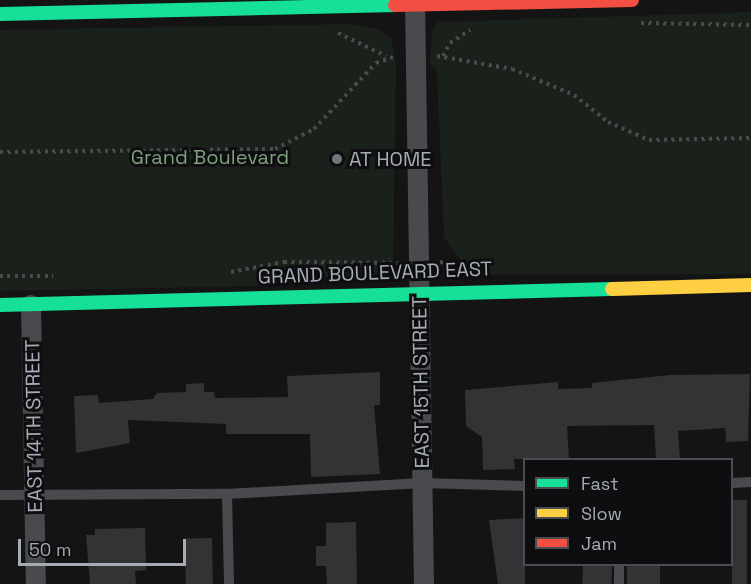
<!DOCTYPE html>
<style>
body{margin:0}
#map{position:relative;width:751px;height:584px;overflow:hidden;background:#141414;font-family:"Space Grotesk",sans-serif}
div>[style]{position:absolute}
.green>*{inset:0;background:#1a211b}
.building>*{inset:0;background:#333335;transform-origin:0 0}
.path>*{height:4px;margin-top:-2px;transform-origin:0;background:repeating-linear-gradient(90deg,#4a4b4f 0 3px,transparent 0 7.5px)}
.lane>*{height:10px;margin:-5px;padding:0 5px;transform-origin:5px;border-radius:5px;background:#484a4d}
.street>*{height:20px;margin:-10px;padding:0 10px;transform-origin:10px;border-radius:10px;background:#484a4d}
.fast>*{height:14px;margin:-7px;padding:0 7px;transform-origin:7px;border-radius:7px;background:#16e098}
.slow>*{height:14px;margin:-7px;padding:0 7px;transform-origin:7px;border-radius:7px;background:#ffcf43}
.jam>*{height:14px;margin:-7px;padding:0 7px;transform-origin:7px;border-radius:7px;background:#f24e42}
.dots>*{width:16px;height:16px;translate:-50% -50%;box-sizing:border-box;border:3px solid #0e0e10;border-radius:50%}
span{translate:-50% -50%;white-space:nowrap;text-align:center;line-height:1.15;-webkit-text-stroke:6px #0e0e10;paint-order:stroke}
.park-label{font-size:20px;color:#7ea07c}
.poi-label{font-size:20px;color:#a5acb5}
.left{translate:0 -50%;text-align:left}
.street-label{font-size:20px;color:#a5acb5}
.legend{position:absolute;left:523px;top:458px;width:210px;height:108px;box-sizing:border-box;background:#0e0e10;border:2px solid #4a4d52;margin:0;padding:8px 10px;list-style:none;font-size:18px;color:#a5acb5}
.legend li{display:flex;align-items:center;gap:12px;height:30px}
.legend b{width:30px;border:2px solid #4a4d52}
.scale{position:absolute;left:18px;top:539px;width:168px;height:27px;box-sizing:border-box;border:3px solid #a5acb5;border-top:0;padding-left:8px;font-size:18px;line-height:21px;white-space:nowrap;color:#a5acb5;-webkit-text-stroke:4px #0e0e10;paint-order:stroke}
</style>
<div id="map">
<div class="green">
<div style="clip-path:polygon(751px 12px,751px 274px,472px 275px,444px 237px,437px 72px,430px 64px,432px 32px,438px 22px)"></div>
<div style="clip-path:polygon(349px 24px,377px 29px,391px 38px,396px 66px,393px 268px,382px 276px,295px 279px,257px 286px,0 291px,0 30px)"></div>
</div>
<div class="building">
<div style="clip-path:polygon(380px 372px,380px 405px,374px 405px,380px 474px,311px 477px,310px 434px,226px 434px,226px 424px,128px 420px,130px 443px,76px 453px,74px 396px,98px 395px,99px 403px,153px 399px,157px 393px,186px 392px,186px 384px,204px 383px,204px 392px,214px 392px,215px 398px,288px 397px,287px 376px)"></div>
<div style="clip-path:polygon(750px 374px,748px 441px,726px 442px,725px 428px,678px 431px,680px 459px,656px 459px,654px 425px,567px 426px,569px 459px,514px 459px,515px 469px,483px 470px,482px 437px,466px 426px,465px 390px,558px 382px,558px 389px,592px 388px,592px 383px,670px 375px)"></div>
<div style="left:732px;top:500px;width:15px;height:84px"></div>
<div style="clip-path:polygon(525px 518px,525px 584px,498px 584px,489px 520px)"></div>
<div style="clip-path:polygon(356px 522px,357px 584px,327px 584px,326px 566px,316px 566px,316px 546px,326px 546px,326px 523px)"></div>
<div style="clip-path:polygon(145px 528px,146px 570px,135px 571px,136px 584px,90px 584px,86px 535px,95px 535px,95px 529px)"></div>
<div style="left:212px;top:538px;width:46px;height:27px;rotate:89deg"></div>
<div style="left:583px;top:564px;width:29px;height:20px;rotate:2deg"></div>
<div style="left:660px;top:564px;width:20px;height:33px;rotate:90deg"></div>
</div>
<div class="path">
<div style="left:641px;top:23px;width:110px;rotate:1deg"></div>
<div style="left:338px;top:33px;width:53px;rotate:25.6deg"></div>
<div style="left:437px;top:56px;width:76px;rotate:9.8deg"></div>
<div style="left:512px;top:69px;width:67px;rotate:22.8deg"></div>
<div style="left:574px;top:95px;width:43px;rotate:38.5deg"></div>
<div style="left:608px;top:122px;width:45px;rotate:23.7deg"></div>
<div style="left:649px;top:140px;width:102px;rotate:-1.1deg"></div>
<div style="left:443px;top:56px;width:15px;rotate:-62deg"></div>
<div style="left:450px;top:43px;width:24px;rotate:-33deg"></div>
<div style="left:0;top:152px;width:275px;rotate:-0.6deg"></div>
<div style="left:275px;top:149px;width:44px;rotate:-27.1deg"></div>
<div style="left:314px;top:129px;width:91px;rotate:-46.8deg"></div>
<div style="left:376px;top:63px;width:21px;rotate:-19deg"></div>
<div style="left:440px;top:262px;width:25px;rotate:9deg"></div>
<div style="left:231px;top:272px;width:54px;rotate:-10.7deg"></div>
<div style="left:284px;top:262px;width:115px;rotate:0.5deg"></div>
<div style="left:0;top:276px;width:53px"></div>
</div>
<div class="lane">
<div style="left:732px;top:483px;width:19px;rotate:-3deg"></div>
<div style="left:227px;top:494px;width:90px;rotate:88.7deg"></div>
<div style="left:0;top:495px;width:227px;rotate:-0.3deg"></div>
<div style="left:227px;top:494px;width:196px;rotate:-3.2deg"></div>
<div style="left:423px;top:483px;width:101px;rotate:1.7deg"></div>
<div style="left:619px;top:564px;width:20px;rotate:90deg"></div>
</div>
<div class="street">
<div style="left:415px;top:0;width:584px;rotate:89.12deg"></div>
<div style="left:31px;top:305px;width:279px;rotate:89deg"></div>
</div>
<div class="fast">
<div style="left:0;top:14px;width:395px;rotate:-1.3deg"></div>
<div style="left:0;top:305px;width:612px;rotate:-1.5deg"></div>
</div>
<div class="slow">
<div style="left:612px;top:289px;width:139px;rotate:-1.6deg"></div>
</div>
<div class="jam">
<div style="left:395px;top:5px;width:237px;rotate:-1.2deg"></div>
</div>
<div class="dots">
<div style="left:337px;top:159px;background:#72777d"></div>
</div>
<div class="park-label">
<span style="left:210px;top:157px">Grand Boulevard</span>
</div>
<div class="poi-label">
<span class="left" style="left:349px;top:159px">AT HOME</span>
</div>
<div class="street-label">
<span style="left:375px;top:273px;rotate:-2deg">GRAND BOULEVARD EAST</span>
<span style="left:421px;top:382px;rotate:-91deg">EAST 15TH STREET</span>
<span style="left:34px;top:426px;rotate:-91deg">EAST 14TH STREET</span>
</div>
<ul class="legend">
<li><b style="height:8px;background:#16e098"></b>Fast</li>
<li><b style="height:8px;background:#ffcf43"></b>Slow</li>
<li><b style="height:8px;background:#f24e42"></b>Jam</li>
</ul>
<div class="scale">50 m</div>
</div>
